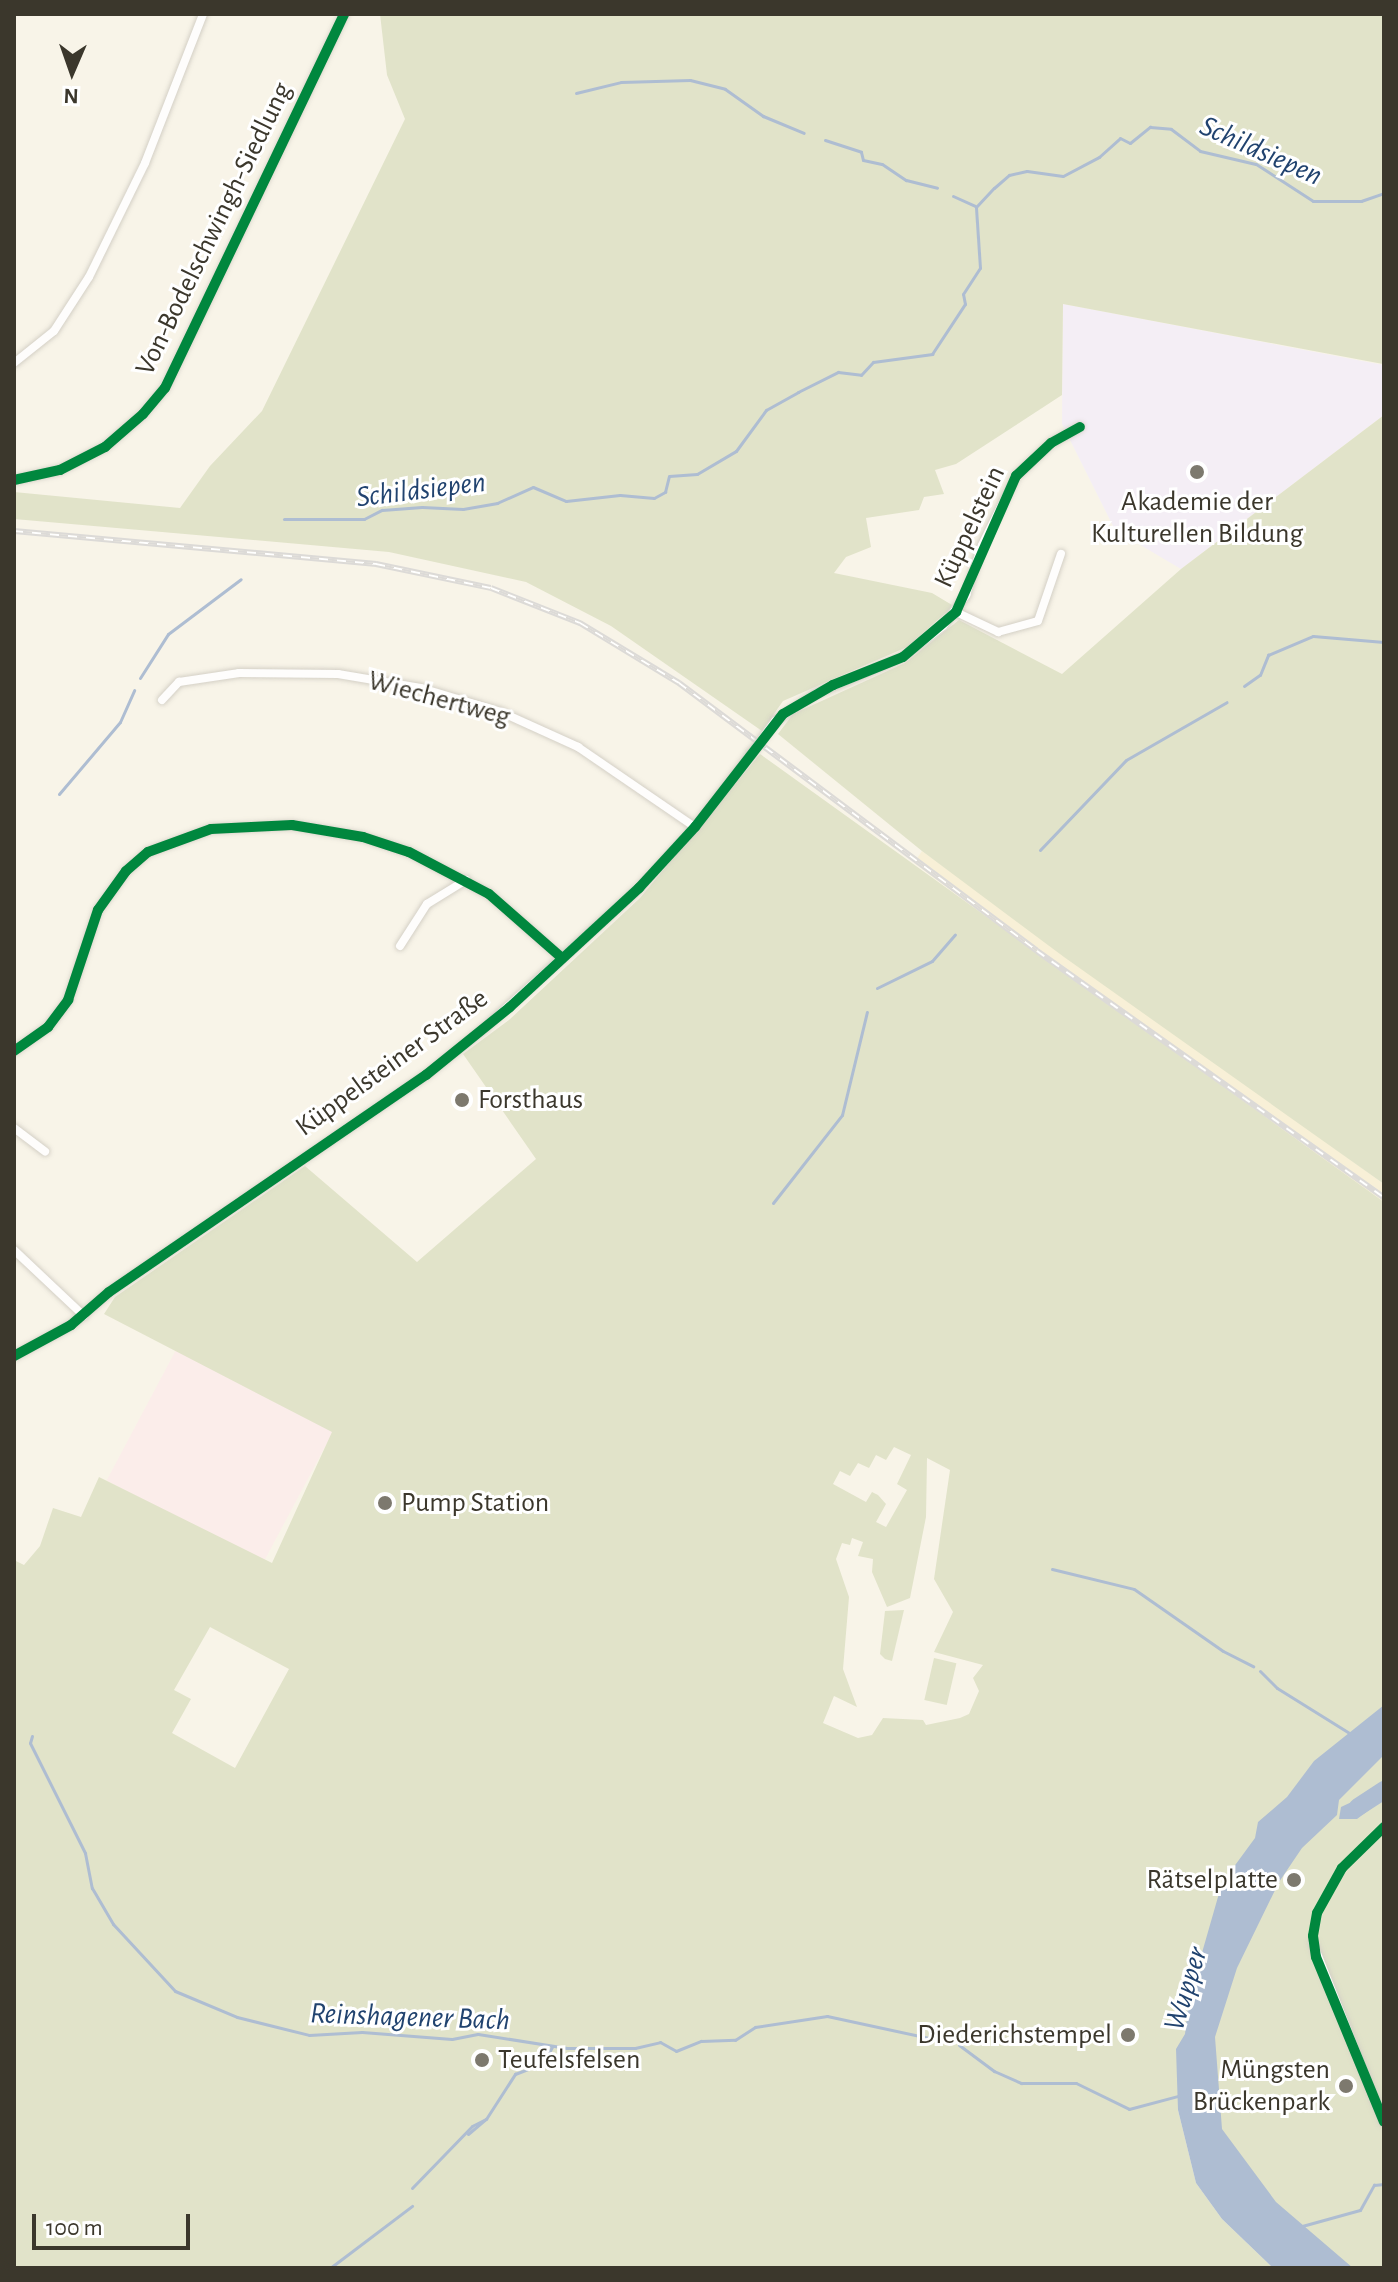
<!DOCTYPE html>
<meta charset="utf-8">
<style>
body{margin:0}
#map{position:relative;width:1398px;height:2282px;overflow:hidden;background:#f8f4e8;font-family:"Alegreya Sans",sans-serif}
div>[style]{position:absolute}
.built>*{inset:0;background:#f8f0d7}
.industrial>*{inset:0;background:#fbedea;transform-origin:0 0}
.education>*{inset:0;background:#f4eef5}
.green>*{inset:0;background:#e1e3c9;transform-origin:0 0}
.water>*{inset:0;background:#aebdd2}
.stream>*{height:3px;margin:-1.5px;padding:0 1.5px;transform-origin:1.5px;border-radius:1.5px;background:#aebdd2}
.river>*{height:18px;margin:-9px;padding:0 9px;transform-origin:9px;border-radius:9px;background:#aebdd2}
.roads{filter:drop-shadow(0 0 2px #d4d0c6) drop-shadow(0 0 2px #d4d0c6)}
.street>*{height:8px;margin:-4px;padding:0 4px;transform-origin:4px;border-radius:4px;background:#fefdfc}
.rail>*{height:6px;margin-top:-3px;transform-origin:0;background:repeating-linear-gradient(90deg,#fff 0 9px,#dcdad7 0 18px);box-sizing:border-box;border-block:2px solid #dcdad7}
.bridges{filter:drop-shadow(0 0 2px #d4d0c6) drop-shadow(0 0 2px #d4d0c6)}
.street-bridge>*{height:8px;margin:-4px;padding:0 4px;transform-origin:4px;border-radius:4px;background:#fefdfc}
.cycleway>*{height:10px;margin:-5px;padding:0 5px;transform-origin:5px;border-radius:5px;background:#00873e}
.dots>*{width:22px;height:22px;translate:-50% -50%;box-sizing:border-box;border:4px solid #fff;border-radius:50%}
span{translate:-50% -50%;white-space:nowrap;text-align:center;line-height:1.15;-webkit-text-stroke:6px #fff;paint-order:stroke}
.street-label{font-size:28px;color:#3b372c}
.poi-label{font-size:28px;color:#3b372c}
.left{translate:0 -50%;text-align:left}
.right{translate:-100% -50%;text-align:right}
.water-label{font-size:30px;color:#21436f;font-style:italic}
.frame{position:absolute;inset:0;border:16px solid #3b372c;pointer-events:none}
.north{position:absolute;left:32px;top:32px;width:80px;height:80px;-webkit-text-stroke:6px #fff;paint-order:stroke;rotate:182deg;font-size:22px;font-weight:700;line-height:32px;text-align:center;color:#3b372c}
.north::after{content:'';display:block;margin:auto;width:28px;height:36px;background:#3b372c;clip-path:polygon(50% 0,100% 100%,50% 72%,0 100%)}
.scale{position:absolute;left:32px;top:2214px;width:158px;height:36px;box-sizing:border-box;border:4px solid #3b372c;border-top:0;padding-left:10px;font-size:24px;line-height:28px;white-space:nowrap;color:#3b372c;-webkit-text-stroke:6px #fff;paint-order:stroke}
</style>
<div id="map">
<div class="built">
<div style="clip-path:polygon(922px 851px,1384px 1184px,1384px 1202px,1135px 1028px,914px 863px)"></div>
</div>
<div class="industrial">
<div style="left:177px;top:1348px;width:177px;height:150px;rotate:28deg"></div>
</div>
<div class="education">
<div style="clip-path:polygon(1063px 304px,1383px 365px,1384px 415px,1181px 569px,1115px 530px,1062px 424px)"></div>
</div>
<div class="green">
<div style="clip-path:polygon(380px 14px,1384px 14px,1384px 369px,1383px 364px,1063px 304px,1062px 395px,956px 464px,935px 470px,944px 494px,924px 497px,919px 510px,866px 518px,871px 547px,846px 557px,834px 573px,932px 593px,952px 605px,948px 611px,907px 647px,783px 701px,762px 731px,611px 626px,526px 582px,389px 552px,14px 519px,14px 492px,180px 508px,210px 466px,262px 411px,405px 119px,387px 75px)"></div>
<div style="clip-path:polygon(1384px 415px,1384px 1184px,1064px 957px,922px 851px,778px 734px,793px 714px,905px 663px,959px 620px,1062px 674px,1181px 569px)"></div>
<div style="clip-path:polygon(evenodd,760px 754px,1384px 1202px,1384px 2268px,1330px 2268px,1178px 2110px,1196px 2183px,1222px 2219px,1273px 2268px,14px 2268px,14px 1560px,24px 1565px,40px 1546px,53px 1508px,81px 1517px,99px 1477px,272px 1563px,332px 1432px,104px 1314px,115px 1297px,305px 1166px,417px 1262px,536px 1159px,463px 1054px,509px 1020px,640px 898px,760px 754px,894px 1447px,911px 1455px,897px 1484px,907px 1490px,886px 1527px,876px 1522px,886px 1504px,878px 1495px,872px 1492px,866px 1502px,833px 1484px,840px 1471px,850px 1476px,858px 1463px,869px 1468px,876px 1455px,886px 1460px,894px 1447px,760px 754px,927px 1458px,950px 1470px,934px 1579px,953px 1612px,934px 1652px,983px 1665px,973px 1678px,979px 1691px,969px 1714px,960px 1718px,926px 1725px,923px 1720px,883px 1718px,872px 1735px,858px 1738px,823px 1723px,834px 1696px,857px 1707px,843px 1669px,849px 1597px,836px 1559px,842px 1543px,850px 1545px,852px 1538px,863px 1542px,858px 1556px,873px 1559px,872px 1572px,887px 1607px,910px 1598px,926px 1517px,927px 1458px,760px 754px,210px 1627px,289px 1669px,235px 1768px,172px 1733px,191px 1699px,174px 1690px,210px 1627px)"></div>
<div style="clip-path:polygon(904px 1610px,892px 1661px,885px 1659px,880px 1654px,885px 1611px)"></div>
<div style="left:934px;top:1658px;width:23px;height:43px;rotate:13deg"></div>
</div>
<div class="water">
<div style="clip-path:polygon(1384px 1705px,1384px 1755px,1339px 1800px,1337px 1815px,1302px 1848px,1279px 1882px,1237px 1968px,1215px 2037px,1222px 2129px,1276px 2202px,1353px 2268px,1273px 2268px,1222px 2219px,1196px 2183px,1178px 2110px,1176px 2049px,1185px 2034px,1189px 1998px,1222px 1883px,1255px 1838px,1258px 1822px,1287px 1797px,1314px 1761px)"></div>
<div style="clip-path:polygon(1375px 1791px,1380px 1802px,1357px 1819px,1339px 1819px,1341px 1807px)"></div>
</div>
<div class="stream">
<div style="left:576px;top:93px;width:46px;rotate:-13.7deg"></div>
<div style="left:621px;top:82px;width:69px;rotate:-1.7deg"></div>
<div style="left:690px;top:80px;width:36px;rotate:14deg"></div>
<div style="left:725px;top:89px;width:47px;rotate:35.4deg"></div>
<div style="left:763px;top:116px;width:44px;rotate:22.5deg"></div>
<div style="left:825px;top:140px;width:38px;rotate:18deg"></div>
<div style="left:861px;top:152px;width:8px;rotate:76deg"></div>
<div style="left:863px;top:160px;width:19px;rotate:12deg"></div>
<div style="left:882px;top:164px;width:29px;rotate:34deg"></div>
<div style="left:906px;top:180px;width:32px;rotate:14deg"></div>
<div style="left:953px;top:196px;width:24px;rotate:24deg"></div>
<div style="left:284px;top:519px;width:80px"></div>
<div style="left:364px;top:519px;width:20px;rotate:-27deg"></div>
<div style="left:382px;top:510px;width:40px;rotate:-4.3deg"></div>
<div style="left:422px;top:507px;width:41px;rotate:2.8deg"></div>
<div style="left:463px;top:509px;width:35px;rotate:-10deg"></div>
<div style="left:497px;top:503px;width:39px;rotate:-24deg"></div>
<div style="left:533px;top:487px;width:36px;rotate:23deg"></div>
<div style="left:566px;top:501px;width:54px;rotate:-6.3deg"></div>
<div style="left:620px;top:495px;width:34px;rotate:5deg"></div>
<div style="left:654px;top:498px;width:13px;rotate:-29deg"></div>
<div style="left:665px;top:492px;width:16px;rotate:-76deg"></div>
<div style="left:669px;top:476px;width:28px;rotate:-4deg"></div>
<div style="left:697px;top:474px;width:45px;rotate:-30.5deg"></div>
<div style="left:736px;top:451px;width:51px;rotate:-53.8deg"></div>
<div style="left:766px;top:410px;width:37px;rotate:-29deg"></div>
<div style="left:798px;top:392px;width:45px;rotate:-26.6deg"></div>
<div style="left:838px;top:372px;width:23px;rotate:7deg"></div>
<div style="left:861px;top:375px;width:18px;rotate:-47deg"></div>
<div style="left:873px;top:362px;width:60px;rotate:-7.7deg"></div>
<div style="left:932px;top:354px;width:60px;rotate:-56.6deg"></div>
<div style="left:965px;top:304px;width:10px;rotate:-101deg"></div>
<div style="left:963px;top:294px;width:31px;rotate:-57deg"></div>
<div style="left:980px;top:268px;width:61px;rotate:-93.8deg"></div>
<div style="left:976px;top:207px;width:26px;rotate:-47deg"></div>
<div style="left:994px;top:188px;width:20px;rotate:-41deg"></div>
<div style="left:1009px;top:175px;width:18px;rotate:-13deg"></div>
<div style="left:1027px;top:171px;width:36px;rotate:8deg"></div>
<div style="left:1063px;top:176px;width:41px;rotate:-27.8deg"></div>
<div style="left:1099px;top:157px;width:28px;rotate:-42deg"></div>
<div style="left:1120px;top:138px;width:11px;rotate:27deg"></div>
<div style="left:1130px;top:143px;width:26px;rotate:-39deg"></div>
<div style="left:1150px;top:127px;width:21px;rotate:5deg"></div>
<div style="left:1171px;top:129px;width:36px;rotate:37deg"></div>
<div style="left:1200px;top:151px;width:57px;rotate:13.1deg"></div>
<div style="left:1256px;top:164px;width:68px;rotate:33deg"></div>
<div style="left:1313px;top:201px;width:48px"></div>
<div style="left:1361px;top:201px;width:24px;rotate:-19deg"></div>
<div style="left:140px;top:678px;width:52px;rotate:-57.5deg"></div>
<div style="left:168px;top:634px;width:91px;rotate:-37deg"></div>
<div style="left:1244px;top:686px;width:19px;rotate:-35deg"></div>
<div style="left:1260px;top:675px;width:22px;rotate:-68deg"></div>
<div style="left:1268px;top:655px;width:49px;rotate:-22.9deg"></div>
<div style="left:1313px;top:636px;width:71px;rotate:4.8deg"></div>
<div style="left:59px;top:794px;width:94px;rotate:-49.7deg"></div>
<div style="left:120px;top:722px;width:35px;rotate:-66deg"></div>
<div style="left:1040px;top:850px;width:124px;rotate:-46.3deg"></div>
<div style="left:1126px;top:760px;width:116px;rotate:-29.9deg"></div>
<div style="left:877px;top:988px;width:61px;rotate:-26.1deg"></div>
<div style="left:932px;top:961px;width:35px;rotate:-49deg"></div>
<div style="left:773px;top:1203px;width:112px;rotate:-51.9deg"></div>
<div style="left:842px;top:1115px;width:106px;rotate:-76.4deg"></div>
<div style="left:1052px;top:1569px;width:84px;rotate:13.7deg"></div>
<div style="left:1134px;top:1589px;width:108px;rotate:34.9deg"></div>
<div style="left:1223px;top:1651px;width:34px;rotate:27deg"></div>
<div style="left:1260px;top:1671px;width:24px;rotate:45deg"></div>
<div style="left:1277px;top:1688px;width:87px;rotate:31.9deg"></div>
<div style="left:32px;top:1736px;width:7px;rotate:106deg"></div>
<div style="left:30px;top:1743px;width:123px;rotate:63.4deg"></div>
<div style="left:85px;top:1853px;width:36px;rotate:79deg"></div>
<div style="left:92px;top:1888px;width:42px;rotate:59.7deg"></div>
<div style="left:113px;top:1924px;width:91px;rotate:47.2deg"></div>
<div style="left:175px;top:1991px;width:67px;rotate:22.8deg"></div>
<div style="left:237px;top:2017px;width:74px;rotate:14deg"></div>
<div style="left:309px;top:2035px;width:53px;rotate:-3.2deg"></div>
<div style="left:362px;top:2032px;width:90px;rotate:4.4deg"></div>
<div style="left:452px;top:2039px;width:26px;rotate:-11deg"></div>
<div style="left:478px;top:2034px;width:90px;rotate:8.9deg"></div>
<div style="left:567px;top:2048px;width:68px"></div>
<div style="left:635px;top:2048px;width:26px;rotate:-13deg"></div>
<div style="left:660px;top:2042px;width:18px;rotate:29deg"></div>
<div style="left:676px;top:2051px;width:27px;rotate:-22deg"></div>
<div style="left:701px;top:2041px;width:34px;rotate:-2deg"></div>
<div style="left:735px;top:2040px;width:24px;rotate:-33deg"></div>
<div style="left:755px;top:2027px;width:73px;rotate:-8.7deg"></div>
<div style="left:827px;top:2016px;width:114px;rotate:12.2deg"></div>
<div style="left:959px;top:2045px;width:44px;rotate:36.6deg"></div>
<div style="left:994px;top:2071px;width:30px;rotate:24deg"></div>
<div style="left:1021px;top:2083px;width:55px"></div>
<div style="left:1076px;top:2083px;width:59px;rotate:26.1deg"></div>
<div style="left:1129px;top:2109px;width:51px;rotate:-14.9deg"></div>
<div style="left:545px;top:2060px;width:15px;rotate:-62deg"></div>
<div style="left:468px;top:2134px;width:23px;rotate:-40deg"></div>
<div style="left:412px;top:2188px;width:86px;rotate:-45.9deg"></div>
<div style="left:472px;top:2126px;width:16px;rotate:-27deg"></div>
<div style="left:486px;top:2119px;width:54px;rotate:-57.2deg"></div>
<div style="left:515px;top:2074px;width:28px;rotate:-21deg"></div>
<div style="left:1302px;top:2226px;width:60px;rotate:-15.4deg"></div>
<div style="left:1360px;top:2210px;width:29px;rotate:-61deg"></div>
<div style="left:1374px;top:2185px;width:10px;rotate:-6deg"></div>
<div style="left:330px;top:2268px;width:103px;rotate:-37.1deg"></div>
</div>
<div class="river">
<div style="left:1358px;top:1807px;width:31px;rotate:-33deg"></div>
</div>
<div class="roads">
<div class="street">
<div style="left:14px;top:363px;width:51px;rotate:-38.7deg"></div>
<div style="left:54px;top:331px;width:64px;rotate:-57.1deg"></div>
<div style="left:89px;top:277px;width:127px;rotate:-63.8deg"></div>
<div style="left:145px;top:163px;width:160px;rotate:-68.7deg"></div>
<div style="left:14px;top:480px;width:47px;rotate:-12.3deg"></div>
<div style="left:60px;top:470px;width:51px;rotate:-27.1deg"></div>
<div style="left:105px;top:447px;width:50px;rotate:-41deg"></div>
<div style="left:143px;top:414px;width:34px;rotate:-50deg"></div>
<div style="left:165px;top:388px;width:415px;rotate:-64.4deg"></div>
<div style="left:956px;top:612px;width:47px;rotate:25.5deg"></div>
<div style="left:998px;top:632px;width:41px;rotate:-15.4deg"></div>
<div style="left:1038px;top:621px;width:71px;rotate:-71.1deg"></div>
<div style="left:162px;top:700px;width:25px;rotate:-47deg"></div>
<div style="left:179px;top:682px;width:61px;rotate:-8.5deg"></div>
<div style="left:239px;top:673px;width:99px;rotate:0.6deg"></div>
<div style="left:338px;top:674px;width:84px;rotate:9.6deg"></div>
<div style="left:421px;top:688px;width:84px;rotate:16.7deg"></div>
<div style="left:501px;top:712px;width:85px;rotate:24.4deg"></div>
<div style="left:578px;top:747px;width:142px;rotate:34.4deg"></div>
<div style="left:775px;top:721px;width:50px;rotate:-33.7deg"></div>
<div style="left:817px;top:693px;width:93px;rotate:-22.7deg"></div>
<div style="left:903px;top:657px;width:51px;rotate:-37.8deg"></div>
<div style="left:943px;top:626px;width:39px;rotate:-53deg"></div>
<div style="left:966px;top:595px;width:52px;rotate:-72.3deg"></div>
<div style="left:982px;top:545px;width:77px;rotate:-63.8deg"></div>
<div style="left:1016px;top:476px;width:48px;rotate:-43.3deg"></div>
<div style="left:1051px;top:443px;width:33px;rotate:-29deg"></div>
<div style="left:400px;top:946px;width:50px;rotate:-57.3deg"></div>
<div style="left:427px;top:904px;width:46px;rotate:-31.6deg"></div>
<div style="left:14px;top:1051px;width:42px;rotate:-35.2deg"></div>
<div style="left:48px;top:1027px;width:34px;rotate:-53deg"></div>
<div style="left:68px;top:1000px;width:95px;rotate:-71.6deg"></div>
<div style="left:98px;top:910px;width:48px;rotate:-54.3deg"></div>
<div style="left:126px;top:871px;width:29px;rotate:-41deg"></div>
<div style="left:148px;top:852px;width:67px;rotate:-20.1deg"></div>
<div style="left:211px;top:829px;width:81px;rotate:-2.8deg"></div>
<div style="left:292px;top:825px;width:72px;rotate:9.6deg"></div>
<div style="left:363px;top:837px;width:48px;rotate:18.1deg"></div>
<div style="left:409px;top:852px;width:90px;rotate:27.7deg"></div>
<div style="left:489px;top:894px;width:97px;rotate:41.2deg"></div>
<div style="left:14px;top:1128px;width:39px;rotate:37deg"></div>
<div style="left:14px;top:1250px;width:96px;rotate:43.3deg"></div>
<div style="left:14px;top:1356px;width:65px;rotate:-28.5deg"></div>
<div style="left:71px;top:1325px;width:50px;rotate:-41deg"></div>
<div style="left:109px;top:1292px;width:384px;rotate:-34.4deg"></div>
<div style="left:426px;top:1075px;width:73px;rotate:-38.9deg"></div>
<div style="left:483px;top:1029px;width:210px;rotate:-42.1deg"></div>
<div style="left:639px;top:888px;width:83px;rotate:-47.4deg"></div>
<div style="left:695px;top:827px;width:92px;rotate:-52.5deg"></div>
<div style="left:1313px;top:1943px;width:193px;rotate:68.4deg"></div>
</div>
</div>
<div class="rail">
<div style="left:14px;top:531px;width:364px;rotate:5.2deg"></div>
<div style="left:376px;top:564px;width:117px;rotate:11.8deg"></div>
<div style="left:491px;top:588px;width:96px;rotate:21.5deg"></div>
<div style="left:580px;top:623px;width:116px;rotate:31.2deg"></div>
<div style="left:679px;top:683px;width:447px;rotate:36.8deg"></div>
<div style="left:1037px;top:951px;width:426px;rotate:35.4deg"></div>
</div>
<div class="bridges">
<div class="street-bridge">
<div style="left:751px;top:754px;width:41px;rotate:-54deg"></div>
</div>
</div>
<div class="cycleway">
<div style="left:14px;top:480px;width:47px;rotate:-12.3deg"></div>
<div style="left:60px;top:470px;width:51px;rotate:-27.1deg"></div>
<div style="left:105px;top:447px;width:50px;rotate:-41deg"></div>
<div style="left:143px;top:414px;width:34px;rotate:-50deg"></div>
<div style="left:165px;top:388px;width:415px;rotate:-64.4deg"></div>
<div style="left:14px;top:1051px;width:42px;rotate:-35.2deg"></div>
<div style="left:48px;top:1027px;width:34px;rotate:-53deg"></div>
<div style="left:68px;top:1000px;width:95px;rotate:-71.6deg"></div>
<div style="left:98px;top:910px;width:48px;rotate:-54.3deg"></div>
<div style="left:126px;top:871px;width:29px;rotate:-41deg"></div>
<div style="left:148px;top:852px;width:67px;rotate:-20.1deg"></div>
<div style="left:211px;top:829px;width:81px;rotate:-2.8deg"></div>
<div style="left:292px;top:825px;width:72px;rotate:9.6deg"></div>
<div style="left:363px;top:837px;width:48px;rotate:18.1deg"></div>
<div style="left:409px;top:852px;width:90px;rotate:27.7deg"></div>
<div style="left:489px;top:894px;width:97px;rotate:41.2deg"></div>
<div style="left:14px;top:1356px;width:65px;rotate:-28.5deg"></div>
<div style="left:71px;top:1325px;width:50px;rotate:-41deg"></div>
<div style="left:109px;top:1292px;width:384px;rotate:-34.4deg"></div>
<div style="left:426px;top:1075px;width:108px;rotate:-39deg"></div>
<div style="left:510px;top:1007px;width:176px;rotate:-42.7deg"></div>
<div style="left:639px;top:888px;width:83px;rotate:-47.4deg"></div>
<div style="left:695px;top:827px;width:143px;rotate:-52.1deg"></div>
<div style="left:783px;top:714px;width:58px;rotate:-30.1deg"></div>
<div style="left:833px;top:685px;width:75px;rotate:-21.8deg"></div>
<div style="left:903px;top:657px;width:70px;rotate:-40.3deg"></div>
<div style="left:956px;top:612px;width:149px;rotate:-66.2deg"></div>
<div style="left:1016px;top:476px;width:48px;rotate:-43.3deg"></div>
<div style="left:1051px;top:443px;width:33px;rotate:-29deg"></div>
<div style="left:1384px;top:1827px;width:59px;rotate:135.7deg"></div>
<div style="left:1342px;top:1868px;width:51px;rotate:119.1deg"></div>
<div style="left:1317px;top:1913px;width:23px;rotate:100deg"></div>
<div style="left:1313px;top:1936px;width:21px;rotate:82deg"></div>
<div style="left:1316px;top:1957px;width:178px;rotate:67.6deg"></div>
</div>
<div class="dots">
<div style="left:1197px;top:472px;background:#7d796e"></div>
<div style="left:462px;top:1100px;background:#7d796e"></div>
<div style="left:385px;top:1503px;background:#7d796e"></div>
<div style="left:1294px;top:1880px;background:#7d796e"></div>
<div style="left:1128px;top:2035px;background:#7d796e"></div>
<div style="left:482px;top:2060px;background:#7d796e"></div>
<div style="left:1346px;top:2086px;background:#7d796e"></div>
</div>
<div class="street-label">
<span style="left:214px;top:229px;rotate:-64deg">Von-Bodelschwingh-Siedlung</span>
<span style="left:970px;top:527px;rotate:-65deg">Küppelstein</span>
<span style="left:439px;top:699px;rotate:15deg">Wiechertweg</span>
<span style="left:392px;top:1063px;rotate:-36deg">Küppelsteiner Straße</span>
</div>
<div class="poi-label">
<span style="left:1197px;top:518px">Akademie der<br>Kulturellen Bildung</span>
<span class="left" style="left:478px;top:1100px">Forsthaus</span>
<span class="left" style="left:401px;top:1503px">Pump Station</span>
<span class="right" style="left:1278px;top:1880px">Rätselplatte</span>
<span class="right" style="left:1112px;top:2035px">Diederichstempel</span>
<span class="left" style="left:498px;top:2060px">Teufelsfelsen</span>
<span class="right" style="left:1330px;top:2086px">Müngsten<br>Brückenpark</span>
</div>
<div class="water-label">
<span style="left:1261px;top:151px;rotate:24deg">Schildsiepen</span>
<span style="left:421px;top:490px;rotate:-7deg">Schildsiepen</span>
<span style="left:1186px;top:1989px;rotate:-73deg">Wupper</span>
<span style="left:410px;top:2017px;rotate:2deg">Reinshagener Bach</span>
</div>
<div class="frame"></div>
<div class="north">N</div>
<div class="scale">100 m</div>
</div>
